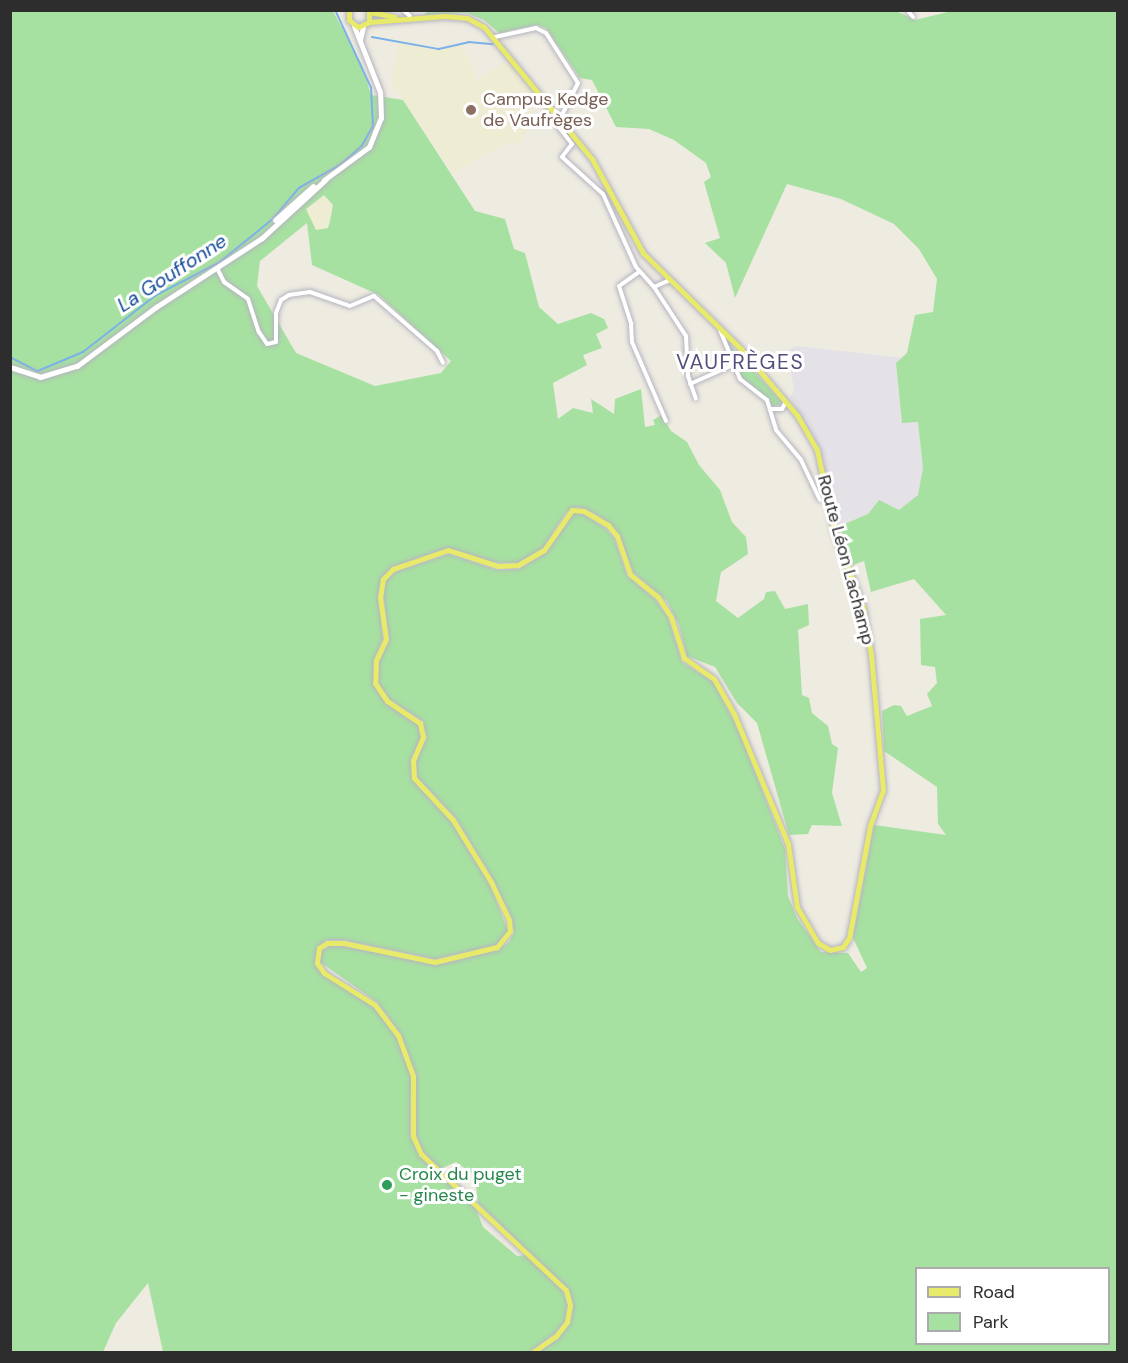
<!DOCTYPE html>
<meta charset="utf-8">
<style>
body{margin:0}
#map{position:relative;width:1128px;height:1363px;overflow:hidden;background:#eeebe1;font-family:"DM Sans",sans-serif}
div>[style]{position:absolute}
.industrial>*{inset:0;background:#e4e1e7}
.education>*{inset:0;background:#eeecd2}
.green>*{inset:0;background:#a7e1a1}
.pitch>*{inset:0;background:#b6e79e}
.round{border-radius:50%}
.stream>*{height:1.5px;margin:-0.75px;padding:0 0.75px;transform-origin:0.75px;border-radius:0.75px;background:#7bb1e9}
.roads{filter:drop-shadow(0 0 2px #b5b4c0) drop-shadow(0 0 2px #b5b4c0)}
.street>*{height:4px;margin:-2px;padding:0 2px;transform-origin:2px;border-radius:2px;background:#fff}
.secondary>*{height:5px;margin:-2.5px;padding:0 2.5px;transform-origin:2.5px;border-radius:2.5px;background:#fff}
.primary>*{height:5px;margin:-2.5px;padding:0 2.5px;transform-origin:2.5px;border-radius:2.5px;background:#e8ea6a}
.dots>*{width:16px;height:16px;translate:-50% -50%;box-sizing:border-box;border:3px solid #fff;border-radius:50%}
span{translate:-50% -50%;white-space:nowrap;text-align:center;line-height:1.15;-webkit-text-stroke:6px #fff;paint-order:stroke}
.education-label{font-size:18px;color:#785e54}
.left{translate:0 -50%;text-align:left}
.street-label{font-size:18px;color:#2d2d2d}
.leisure-label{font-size:18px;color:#27864d}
.water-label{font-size:20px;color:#154c99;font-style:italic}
.quarter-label{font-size:21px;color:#524f7c;letter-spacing:1.5px}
.frame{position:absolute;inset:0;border:12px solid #2d2d2d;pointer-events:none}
.legend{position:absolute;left:915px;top:1267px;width:195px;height:78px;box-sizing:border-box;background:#fff;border:2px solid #ababab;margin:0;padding:8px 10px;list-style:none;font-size:18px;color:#2d2d2d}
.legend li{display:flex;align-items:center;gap:12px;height:30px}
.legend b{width:30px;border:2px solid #ababab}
</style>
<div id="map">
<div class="industrial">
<div style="clip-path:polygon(797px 346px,903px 358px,896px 364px,902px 423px,918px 422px,923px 468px,918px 495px,899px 510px,879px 500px,868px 514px,840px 526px,851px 566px,838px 529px,820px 448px,790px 398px,794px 389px,787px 350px)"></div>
</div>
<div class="education">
<div style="clip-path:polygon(400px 42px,434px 48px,462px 44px,478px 80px,508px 60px,540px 102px,532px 108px,523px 142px,502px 146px,453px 173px,394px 86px,392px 76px)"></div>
<div style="clip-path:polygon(324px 195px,333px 205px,330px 221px,328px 228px,316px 230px,306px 209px)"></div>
</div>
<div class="green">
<div style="clip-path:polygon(evenodd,894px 10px,915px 20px,956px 10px,1117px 11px,1117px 1352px,538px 1352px,558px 1339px,570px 1323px,573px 1305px,568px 1289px,478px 1203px,475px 1178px,470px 1172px,456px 1162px,440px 1169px,423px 1152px,416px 1135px,416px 1075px,401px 1034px,377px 1002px,320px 962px,322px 950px,334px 945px,440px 964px,498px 950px,509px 942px,514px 932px,512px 918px,494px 881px,456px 818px,417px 777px,416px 761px,427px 738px,423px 721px,389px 699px,378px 682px,379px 661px,389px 640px,383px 590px,386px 580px,395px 572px,449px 554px,497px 570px,519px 569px,547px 552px,574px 513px,583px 514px,605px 528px,614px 538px,627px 576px,656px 600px,668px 618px,682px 662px,713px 682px,738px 729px,785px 849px,788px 896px,797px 918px,821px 952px,848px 953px,861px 972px,867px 968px,853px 938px,874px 825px,946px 835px,938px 824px,937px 787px,884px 751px,882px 711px,894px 705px,901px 706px,907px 716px,932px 706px,927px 694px,937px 683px,935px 667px,921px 665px,920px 619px,946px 615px,914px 579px,871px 592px,864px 561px,853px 565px,840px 526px,868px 514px,879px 500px,899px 510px,918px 495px,923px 468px,918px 422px,902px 423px,896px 363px,907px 353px,915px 315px,933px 312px,937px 279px,919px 249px,894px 224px,841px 199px,787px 184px,735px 298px,726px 263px,705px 243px,720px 238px,704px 182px,711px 177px,706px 163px,674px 140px,649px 129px,616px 127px,592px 80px,580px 78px,546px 28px,537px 25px,499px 33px,484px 20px,467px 13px,424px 15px,428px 11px,894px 10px,916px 1268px,1108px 1268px,1108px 1344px,916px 1344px,916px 1268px)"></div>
<div style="clip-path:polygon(evenodd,10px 11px,333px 11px,363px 67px,371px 95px,403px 100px,475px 211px,505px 219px,514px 249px,525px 253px,539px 307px,558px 324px,591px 313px,604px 319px,608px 328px,596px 334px,602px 348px,583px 355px,587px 365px,553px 383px,558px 419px,573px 408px,593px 413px,591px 399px,614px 414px,615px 399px,641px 389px,645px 427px,655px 425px,653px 420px,662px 415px,671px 431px,687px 442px,699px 465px,720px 490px,732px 522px,746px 537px,748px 554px,721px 572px,716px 601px,738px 618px,764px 599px,766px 592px,775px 591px,785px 609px,808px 604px,809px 625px,798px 630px,802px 695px,809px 698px,812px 713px,828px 726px,832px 744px,838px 748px,832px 793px,842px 826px,812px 825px,808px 834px,789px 835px,757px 723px,737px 703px,715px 667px,687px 656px,679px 625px,667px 601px,634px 573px,609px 523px,594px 513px,578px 507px,566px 512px,543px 548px,518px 563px,490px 562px,448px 548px,392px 567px,381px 578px,378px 597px,383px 639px,374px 659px,373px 684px,386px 703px,418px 725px,421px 737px,411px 760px,412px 779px,451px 822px,489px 883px,508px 931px,496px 945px,435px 959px,344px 940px,327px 940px,317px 947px,315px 964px,373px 1006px,396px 1036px,411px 1076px,410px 1136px,419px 1156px,476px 1209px,483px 1227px,517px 1256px,527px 1255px,563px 1291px,567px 1305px,565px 1321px,554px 1334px,529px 1352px,163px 1352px,148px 1283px,116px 1323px,103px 1352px,11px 1352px,10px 11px,324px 195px,333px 205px,330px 221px,328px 228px,316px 230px,306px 209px,324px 195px,10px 11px,307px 223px,312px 265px,379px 295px,451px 361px,441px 373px,375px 386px,296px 353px,257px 286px,260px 261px,307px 223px)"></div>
<div style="clip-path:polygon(725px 340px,781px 401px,780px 405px,773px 406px,741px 377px)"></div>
</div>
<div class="pitch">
<div class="round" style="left:380px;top:1178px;width:14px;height:14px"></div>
</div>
<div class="stream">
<div style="left:372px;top:37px;width:68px;rotate:10.2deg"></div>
<div style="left:439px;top:49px;width:31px;rotate:-13deg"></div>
<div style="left:469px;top:42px;width:24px;rotate:5deg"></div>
<div style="left:10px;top:357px;width:31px;rotate:27deg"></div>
<div style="left:38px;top:371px;width:49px;rotate:-22.9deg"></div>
<div style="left:83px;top:352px;width:91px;rotate:-37.9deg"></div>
<div style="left:155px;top:296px;width:73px;rotate:-27.6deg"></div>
<div style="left:220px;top:262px;width:68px;rotate:-39.1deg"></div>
<div style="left:273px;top:219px;width:40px;rotate:-50deg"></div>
<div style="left:299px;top:188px;width:47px;rotate:-29.3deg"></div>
<div style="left:340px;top:165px;width:28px;rotate:-41deg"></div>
<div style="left:361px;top:147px;width:24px;rotate:-60deg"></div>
<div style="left:373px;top:126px;width:38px;rotate:-93deg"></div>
<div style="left:371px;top:88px;width:86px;rotate:-114.8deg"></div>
</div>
<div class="roads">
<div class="street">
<div style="left:403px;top:10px;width:9px;rotate:41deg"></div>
<div style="left:907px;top:10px;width:9px;rotate:49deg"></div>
<div style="left:495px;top:37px;width:42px;rotate:-12.4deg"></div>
<div style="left:536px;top:28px;width:11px;rotate:27deg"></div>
<div style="left:546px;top:33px;width:59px;rotate:57.4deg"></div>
<div style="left:578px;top:83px;width:40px;rotate:116.6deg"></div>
<div style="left:557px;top:116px;width:10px;rotate:84deg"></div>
<div style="left:558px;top:126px;width:23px;rotate:52deg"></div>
<div style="left:572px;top:144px;width:16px;rotate:128deg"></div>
<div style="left:562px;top:157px;width:55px;rotate:42.1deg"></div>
<div style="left:603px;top:194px;width:80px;rotate:65.7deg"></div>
<div style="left:636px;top:267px;width:27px;rotate:48deg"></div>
<div style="left:654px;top:287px;width:17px;rotate:-24deg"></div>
<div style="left:218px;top:270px;width:13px;rotate:63deg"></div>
<div style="left:224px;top:282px;width:29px;rotate:35deg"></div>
<div style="left:248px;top:299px;width:35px;rotate:72deg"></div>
<div style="left:259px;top:332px;width:14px;rotate:56deg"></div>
<div style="left:267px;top:344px;width:9px;rotate:-13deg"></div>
<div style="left:276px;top:342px;width:29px;rotate:-90deg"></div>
<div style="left:276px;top:313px;width:14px;rotate:-69deg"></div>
<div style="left:281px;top:300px;width:9px;rotate:-32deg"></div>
<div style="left:289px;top:295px;width:21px;rotate:-8deg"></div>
<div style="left:310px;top:292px;width:42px;rotate:19.3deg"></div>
<div style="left:350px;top:306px;width:26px;rotate:-23deg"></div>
<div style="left:374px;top:296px;width:84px;rotate:41.1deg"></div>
<div style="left:437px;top:351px;width:13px;rotate:63deg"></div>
<div style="left:639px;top:272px;width:24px;rotate:145deg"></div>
<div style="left:619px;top:286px;width:40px;rotate:72deg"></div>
<div style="left:631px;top:324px;width:18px;rotate:87deg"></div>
<div style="left:632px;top:342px;width:86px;rotate:66.7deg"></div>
<div style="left:654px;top:287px;width:59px;rotate:56.9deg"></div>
<div style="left:686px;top:336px;width:40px;rotate:87.1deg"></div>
<div style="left:688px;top:376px;width:24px;rotate:71deg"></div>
<div style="left:720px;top:330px;width:53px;rotate:67.8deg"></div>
<div style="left:740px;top:379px;width:34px;rotate:38deg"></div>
<div style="left:767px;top:400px;width:31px;rotate:73deg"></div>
<div style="left:776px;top:430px;width:39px;rotate:50deg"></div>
<div style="left:801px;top:460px;width:44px;rotate:64.6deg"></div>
<div style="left:690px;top:384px;width:47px;rotate:-23.8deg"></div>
<div style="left:772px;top:409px;width:10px"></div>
<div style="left:782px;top:409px;width:8px;rotate:-60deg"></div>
</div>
<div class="secondary">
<div style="left:360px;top:40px;width:13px;rotate:-77deg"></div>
<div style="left:324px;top:180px;width:56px;rotate:-36.3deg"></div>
<div style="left:369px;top:147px;width:31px;rotate:-68deg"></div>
<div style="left:381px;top:118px;width:26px;rotate:-92deg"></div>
<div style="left:380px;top:92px;width:71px;rotate:-111.5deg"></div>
<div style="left:275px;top:220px;width:51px;rotate:-41.8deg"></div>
<div style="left:10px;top:367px;width:32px;rotate:18deg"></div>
<div style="left:40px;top:377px;width:39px;rotate:-17deg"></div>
<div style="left:77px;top:366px;width:99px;rotate:-36.8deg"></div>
<div style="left:156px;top:307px;width:126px;rotate:-33.1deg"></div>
<div style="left:262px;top:238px;width:86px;rotate:-42.6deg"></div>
</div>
<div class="primary">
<div style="left:349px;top:10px;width:10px;rotate:90deg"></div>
<div style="left:349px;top:20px;width:11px;rotate:38deg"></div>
<div style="left:358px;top:27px;width:12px;rotate:-24deg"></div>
<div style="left:369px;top:22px;width:12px;rotate:-90deg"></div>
<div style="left:370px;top:12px;width:25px;rotate:11deg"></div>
<div style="left:369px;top:22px;width:76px;rotate:-4.5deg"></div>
<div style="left:445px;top:16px;width:22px;rotate:5deg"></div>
<div style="left:467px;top:18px;width:19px;rotate:28deg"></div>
<div style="left:484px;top:27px;width:171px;rotate:50.7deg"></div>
<div style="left:592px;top:159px;width:107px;rotate:61.5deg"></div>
<div style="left:643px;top:253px;width:137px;rotate:44.4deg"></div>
<div style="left:741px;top:349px;width:87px;rotate:49.7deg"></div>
<div style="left:797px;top:415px;width:40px;rotate:60.3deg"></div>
<div style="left:817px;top:450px;width:85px;rotate:77.8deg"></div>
<div style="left:835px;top:533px;width:80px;rotate:69.5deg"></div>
<div style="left:863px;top:608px;width:48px;rotate:80.3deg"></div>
<div style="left:871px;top:655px;width:136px;rotate:84.9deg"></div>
<div style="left:883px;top:790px;width:38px;rotate:110deg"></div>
<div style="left:870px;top:826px;width:114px;rotate:100.6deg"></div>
<div style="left:849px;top:938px;width:11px;rotate:124deg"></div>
<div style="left:843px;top:947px;width:13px;rotate:167deg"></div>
<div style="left:830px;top:950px;width:14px;rotate:-150deg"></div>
<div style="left:818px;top:943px;width:42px;rotate:-120.3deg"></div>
<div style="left:797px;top:907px;width:64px;rotate:-98.1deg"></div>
<div style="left:788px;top:844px;width:141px;rotate:-112.6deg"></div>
<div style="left:734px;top:714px;width:40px;rotate:-119.7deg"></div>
<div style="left:714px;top:679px;width:37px;rotate:-145deg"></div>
<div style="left:684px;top:658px;width:43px;rotate:-107.6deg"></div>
<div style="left:671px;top:617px;width:24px;rotate:-123deg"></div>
<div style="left:658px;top:597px;width:36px;rotate:-141deg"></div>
<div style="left:630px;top:574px;width:40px;rotate:-108.9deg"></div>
<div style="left:617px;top:536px;width:14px;rotate:-129deg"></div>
<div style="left:608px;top:525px;width:28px;rotate:-150deg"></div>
<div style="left:584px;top:511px;width:12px;rotate:-175deg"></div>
<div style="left:572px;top:510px;width:49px;rotate:125deg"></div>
<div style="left:544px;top:550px;width:30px;rotate:150deg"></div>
<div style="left:518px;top:565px;width:20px;rotate:177deg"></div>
<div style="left:498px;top:566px;width:52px;rotate:-162.3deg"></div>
<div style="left:448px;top:550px;width:58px;rotate:160.9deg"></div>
<div style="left:393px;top:569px;width:14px;rotate:135deg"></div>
<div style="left:383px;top:579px;width:18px;rotate:99deg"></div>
<div style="left:380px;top:597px;width:42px;rotate:81.9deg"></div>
<div style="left:386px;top:639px;width:23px;rotate:115deg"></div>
<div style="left:376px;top:660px;width:23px;rotate:92deg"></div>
<div style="left:375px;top:683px;width:22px;rotate:56deg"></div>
<div style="left:387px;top:701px;width:40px;rotate:34deg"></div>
<div style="left:420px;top:723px;width:14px;rotate:78deg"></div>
<div style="left:423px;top:737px;width:25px;rotate:113deg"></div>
<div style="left:413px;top:760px;width:18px;rotate:87deg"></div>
<div style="left:414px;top:778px;width:57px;rotate:47.1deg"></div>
<div style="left:453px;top:820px;width:73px;rotate:58.5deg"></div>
<div style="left:491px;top:882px;width:42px;rotate:64.7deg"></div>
<div style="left:509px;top:920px;width:11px;rotate:85deg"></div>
<div style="left:510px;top:931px;width:21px;rotate:129deg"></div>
<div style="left:497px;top:947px;width:64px;rotate:166.4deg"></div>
<div style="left:435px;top:962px;width:93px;rotate:-168.2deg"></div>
<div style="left:344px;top:943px;width:17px;rotate:180deg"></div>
<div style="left:327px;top:943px;width:9px;rotate:148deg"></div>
<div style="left:319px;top:948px;width:15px;rotate:98deg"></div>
<div style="left:317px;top:963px;width:12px;rotate:55deg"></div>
<div style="left:324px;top:973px;width:60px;rotate:32.1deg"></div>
<div style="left:375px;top:1005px;width:38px;rotate:53deg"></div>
<div style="left:398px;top:1035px;width:44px;rotate:69.9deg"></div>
<div style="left:413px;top:1076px;width:60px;rotate:90deg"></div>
<div style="left:413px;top:1136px;width:20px;rotate:66deg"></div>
<div style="left:421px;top:1154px;width:199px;rotate:43.2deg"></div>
<div style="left:566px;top:1290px;width:16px;rotate:75deg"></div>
<div style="left:570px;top:1305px;width:17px;rotate:100deg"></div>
<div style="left:567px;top:1322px;width:18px;rotate:128deg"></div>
<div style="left:556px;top:1336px;width:28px;rotate:145deg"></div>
</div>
</div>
<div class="dots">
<div style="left:471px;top:110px;background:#8d6e63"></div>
<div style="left:387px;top:1185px;background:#2e9e5b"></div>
</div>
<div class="education-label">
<span class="left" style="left:483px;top:110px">Campus Kedge<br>de Vaufrèges</span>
</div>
<div class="street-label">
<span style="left:846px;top:560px;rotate:75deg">Route Léon Lachamp</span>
</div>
<div class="leisure-label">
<span class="left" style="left:399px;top:1185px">Croix du puget<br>- gineste</span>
</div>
<div class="water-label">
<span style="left:172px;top:273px;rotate:-33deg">La Gouffonne</span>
</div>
<div class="quarter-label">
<span style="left:740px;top:362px">VAUFRÈGES</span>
</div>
<div class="frame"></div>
<ul class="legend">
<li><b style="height:8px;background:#e8ea6a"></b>Road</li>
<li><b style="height:16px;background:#a7e1a1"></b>Park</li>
</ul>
</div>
